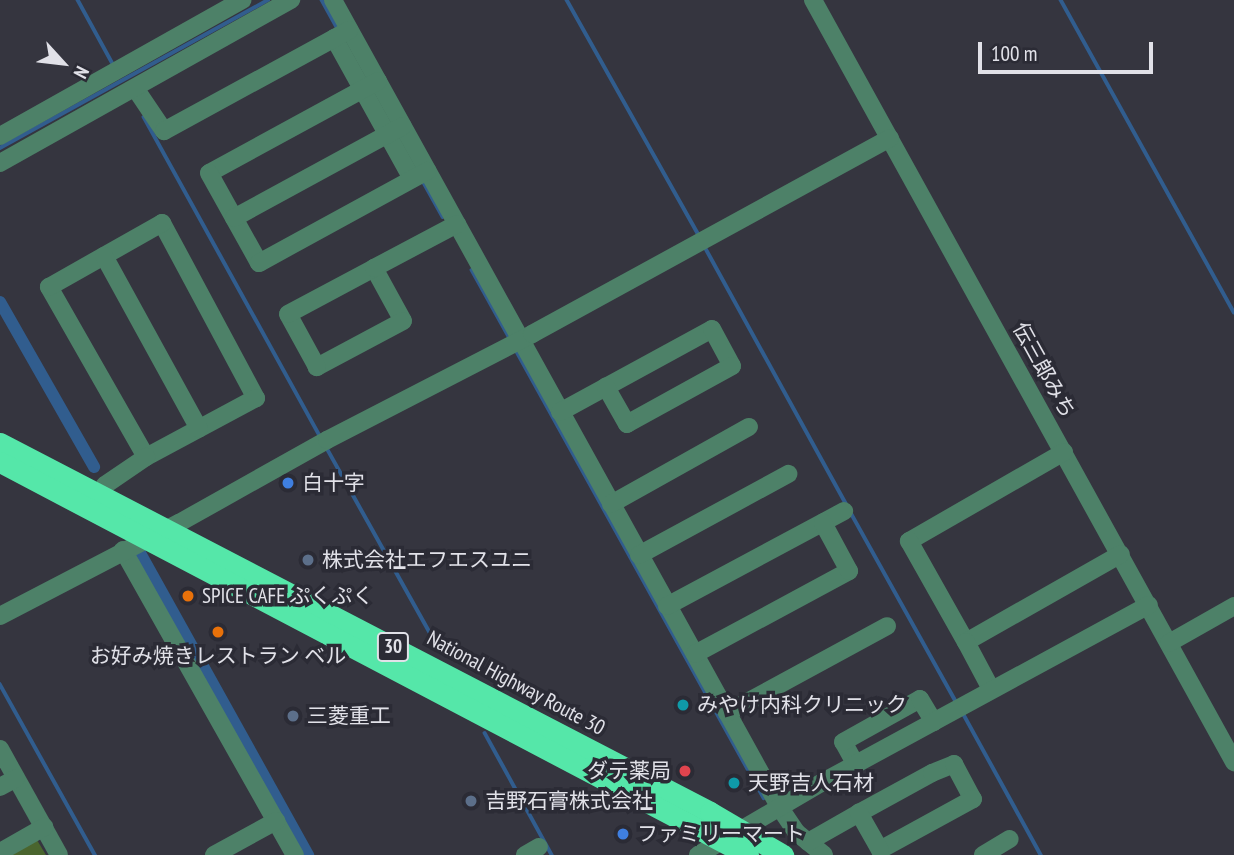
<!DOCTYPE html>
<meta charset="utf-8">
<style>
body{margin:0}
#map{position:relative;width:1234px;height:855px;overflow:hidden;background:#35353f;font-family:"PT Sans Narrow","Noto Sans JP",sans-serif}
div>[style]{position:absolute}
.green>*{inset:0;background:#4a652e}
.stream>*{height:3.5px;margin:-1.75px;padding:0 1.75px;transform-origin:1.75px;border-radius:1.75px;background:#315d8e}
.canal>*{height:12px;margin:-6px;padding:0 6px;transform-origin:6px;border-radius:6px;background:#315d8e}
.minor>*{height:18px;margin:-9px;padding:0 9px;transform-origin:9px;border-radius:9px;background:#4d8168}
.highway>*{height:21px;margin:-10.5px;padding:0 10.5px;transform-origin:10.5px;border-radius:10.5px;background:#55e7a9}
.dots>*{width:19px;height:19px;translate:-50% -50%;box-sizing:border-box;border:4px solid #2b2b35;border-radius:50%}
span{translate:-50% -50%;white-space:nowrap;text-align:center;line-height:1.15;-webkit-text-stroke:7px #2b2b35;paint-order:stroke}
.shield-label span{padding:2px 5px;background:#2b2b35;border:2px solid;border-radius:5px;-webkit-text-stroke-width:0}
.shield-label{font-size:19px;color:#e1e1e8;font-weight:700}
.street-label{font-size:21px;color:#e1e1e8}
.poi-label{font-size:21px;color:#e1e1e8}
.left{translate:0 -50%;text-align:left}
.right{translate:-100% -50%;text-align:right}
.north{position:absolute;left:28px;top:28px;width:70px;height:70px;-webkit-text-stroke:5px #2b2b35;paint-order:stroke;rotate:117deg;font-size:19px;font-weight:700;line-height:28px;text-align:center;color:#e1e1e8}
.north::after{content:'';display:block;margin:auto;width:24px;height:32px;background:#e1e1e8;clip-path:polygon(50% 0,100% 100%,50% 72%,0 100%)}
.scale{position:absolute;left:978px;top:42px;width:175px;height:32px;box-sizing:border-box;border:4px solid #e1e1e8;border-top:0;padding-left:9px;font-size:21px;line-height:24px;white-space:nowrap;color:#e1e1e8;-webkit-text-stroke:5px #2b2b35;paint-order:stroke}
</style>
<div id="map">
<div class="green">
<div style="clip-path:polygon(37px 840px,46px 855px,11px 855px)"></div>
</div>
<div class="stream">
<div style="left:78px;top:0;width:71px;rotate:61.3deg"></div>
<div style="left:322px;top:0;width:35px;rotate:61deg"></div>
<div style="left:567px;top:0;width:272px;rotate:60.7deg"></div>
<div style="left:1061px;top:0;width:357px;rotate:61deg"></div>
<div style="left:144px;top:117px;width:367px;rotate:61.1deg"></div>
<div style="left:0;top:148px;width:306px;rotate:-28.9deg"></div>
<div style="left:423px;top:181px;width:41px;rotate:60.9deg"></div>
<div style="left:705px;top:247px;width:293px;rotate:61.2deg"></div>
<div style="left:472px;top:270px;width:80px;rotate:60.9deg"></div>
<div style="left:516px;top:350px;width:512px;rotate:61.03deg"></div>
<div style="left:328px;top:450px;width:231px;rotate:60.8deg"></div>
<div style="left:850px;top:511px;width:220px;rotate:60.9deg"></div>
<div style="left:0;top:684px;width:196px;rotate:60.9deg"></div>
<div style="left:963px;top:713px;width:162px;rotate:61.2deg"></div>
<div style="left:485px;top:733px;width:139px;rotate:61.2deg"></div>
</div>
<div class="canal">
<div style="left:0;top:302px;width:190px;rotate:60.3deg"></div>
<div style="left:140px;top:553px;width:346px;rotate:60.9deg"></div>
</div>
<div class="minor">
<div style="left:333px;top:0;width:923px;rotate:61.05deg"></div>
<div style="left:780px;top:808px;width:29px;rotate:56deg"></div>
<div style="left:796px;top:832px;width:36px;rotate:39deg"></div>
<div style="left:813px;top:0;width:871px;rotate:61.08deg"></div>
<div style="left:334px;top:38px;width:161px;rotate:61deg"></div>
<div style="left:378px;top:81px;width:192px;rotate:151.4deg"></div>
<div style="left:209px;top:173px;width:103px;rotate:60.9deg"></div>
<div style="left:259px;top:263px;width:192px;rotate:-28.7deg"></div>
<div style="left:135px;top:88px;width:52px;rotate:56deg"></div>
<div style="left:164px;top:131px;width:211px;rotate:-28.6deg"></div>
<div style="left:0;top:136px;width:278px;rotate:-29.3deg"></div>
<div style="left:0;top:163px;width:334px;rotate:-29.3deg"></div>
<div style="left:234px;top:218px;width:192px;rotate:-28.6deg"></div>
<div style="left:162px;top:223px;width:199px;rotate:61.8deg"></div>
<div style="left:256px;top:398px;width:125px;rotate:151.8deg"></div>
<div style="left:146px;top:457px;width:196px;rotate:-119.7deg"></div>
<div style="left:49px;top:287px;width:130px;rotate:-29.5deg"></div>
<div style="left:104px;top:256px;width:197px;rotate:61.2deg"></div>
<div style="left:374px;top:268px;width:60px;rotate:61.3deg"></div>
<div style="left:403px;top:321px;width:98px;rotate:151.9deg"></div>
<div style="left:317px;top:367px;width:60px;rotate:-118.7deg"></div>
<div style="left:288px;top:314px;width:98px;rotate:-28.1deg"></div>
<div style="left:374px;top:268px;width:94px;rotate:-27.9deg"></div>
<div style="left:560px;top:412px;width:173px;rotate:-28.6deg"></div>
<div style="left:712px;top:329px;width:42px;rotate:61.6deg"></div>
<div style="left:732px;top:366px;width:120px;rotate:151.1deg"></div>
<div style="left:627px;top:424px;width:43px;rotate:-119.6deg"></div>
<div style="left:1064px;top:452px;width:179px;rotate:150.1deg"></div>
<div style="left:909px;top:541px;width:116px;rotate:60.6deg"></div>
<div style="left:966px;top:642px;width:178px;rotate:-29.6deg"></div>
<div style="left:611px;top:504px;width:158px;rotate:-29.2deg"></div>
<div style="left:93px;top:506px;width:24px;rotate:-60deg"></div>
<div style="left:105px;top:485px;width:50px;rotate:-34.3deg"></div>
<div style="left:123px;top:550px;width:350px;rotate:60.6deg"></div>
<div style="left:639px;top:555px;width:170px;rotate:-28.5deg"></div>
<div style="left:667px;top:606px;width:201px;rotate:-28.2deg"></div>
<div style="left:0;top:616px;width:202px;rotate:-27.5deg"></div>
<div style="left:179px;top:523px;width:170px;rotate:-29.3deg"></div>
<div style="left:327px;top:440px;width:231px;rotate:-27.3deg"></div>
<div style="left:532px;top:334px;width:408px;rotate:-28.7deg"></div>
<div style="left:966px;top:642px;width:53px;rotate:62deg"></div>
<div style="left:1169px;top:643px;width:75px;rotate:-29.6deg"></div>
<div style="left:695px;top:654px;width:175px;rotate:-28.3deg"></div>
<div style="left:849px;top:571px;width:55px;rotate:-118.4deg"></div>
<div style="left:727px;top:713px;width:182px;rotate:-28.5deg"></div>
<div style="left:0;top:749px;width:121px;rotate:60.9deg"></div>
<div style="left:856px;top:765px;width:26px;rotate:-119deg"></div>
<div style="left:843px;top:742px;width:88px;rotate:-29.2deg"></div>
<div style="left:920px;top:699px;width:27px;rotate:59deg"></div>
<div style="left:0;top:787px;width:18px;rotate:-29deg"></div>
<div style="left:808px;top:842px;width:59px;rotate:-29.6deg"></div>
<div style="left:859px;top:813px;width:83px;rotate:-28.7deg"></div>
<div style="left:932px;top:773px;width:24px;rotate:-22deg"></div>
<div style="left:954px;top:764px;width:40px;rotate:62deg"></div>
<div style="left:973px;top:799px;width:106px;rotate:151.3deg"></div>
<div style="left:880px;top:850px;width:43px;rotate:-119.6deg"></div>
<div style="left:0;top:852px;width:51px;rotate:-29.6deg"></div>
<div style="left:214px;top:855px;width:71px;rotate:-28.7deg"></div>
<div style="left:525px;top:855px;width:16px;rotate:-30deg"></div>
<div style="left:698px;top:855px;width:143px;rotate:-30.3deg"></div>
<div style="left:821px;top:783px;width:373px;rotate:-28.5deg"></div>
<div style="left:983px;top:855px;width:31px;rotate:-31deg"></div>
</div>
<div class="highway">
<div style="left:0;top:443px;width:800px;rotate:27.46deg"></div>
<div style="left:710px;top:812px;width:85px;rotate:30.5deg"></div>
<div style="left:0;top:462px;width:845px;rotate:27.72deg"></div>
</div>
<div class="dots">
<div style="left:288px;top:483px;background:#3f7fe0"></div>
<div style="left:308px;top:560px;background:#5c6f8a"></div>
<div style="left:188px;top:596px;background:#e8710a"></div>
<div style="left:218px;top:632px;background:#e8710a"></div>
<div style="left:683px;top:705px;background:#0f9aa8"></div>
<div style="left:293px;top:716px;background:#5c6f8a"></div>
<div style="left:685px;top:771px;background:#e0444e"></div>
<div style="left:734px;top:783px;background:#0f9aa8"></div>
<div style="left:471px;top:801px;background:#5c6f8a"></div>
<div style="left:623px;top:834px;background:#3f7fe0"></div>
</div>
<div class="shield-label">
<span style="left:393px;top:647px">30</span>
</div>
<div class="street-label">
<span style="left:1044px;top:370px;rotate:61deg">伝三郎みち</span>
<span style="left:516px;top:683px;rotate:28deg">National Highway Route 30</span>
</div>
<div class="poi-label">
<span class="left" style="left:302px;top:483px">白十字</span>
<span class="left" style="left:322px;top:560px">株式会社エフエスユニ</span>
<span class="left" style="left:202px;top:596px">SPICE CAFE ぷくぷく</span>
<span style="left:218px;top:656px">お好み焼きレストラン ベル</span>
<span class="left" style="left:697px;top:705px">みやけ内科クリニック</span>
<span class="left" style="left:307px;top:716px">三菱重工</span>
<span class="right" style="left:671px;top:771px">ダテ薬局</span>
<span class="left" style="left:748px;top:783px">天野吉人石材</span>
<span class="left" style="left:485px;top:801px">吉野石膏株式会社</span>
<span class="left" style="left:637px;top:834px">ファミリーマート</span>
</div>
<div class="north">N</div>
<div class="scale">100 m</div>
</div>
